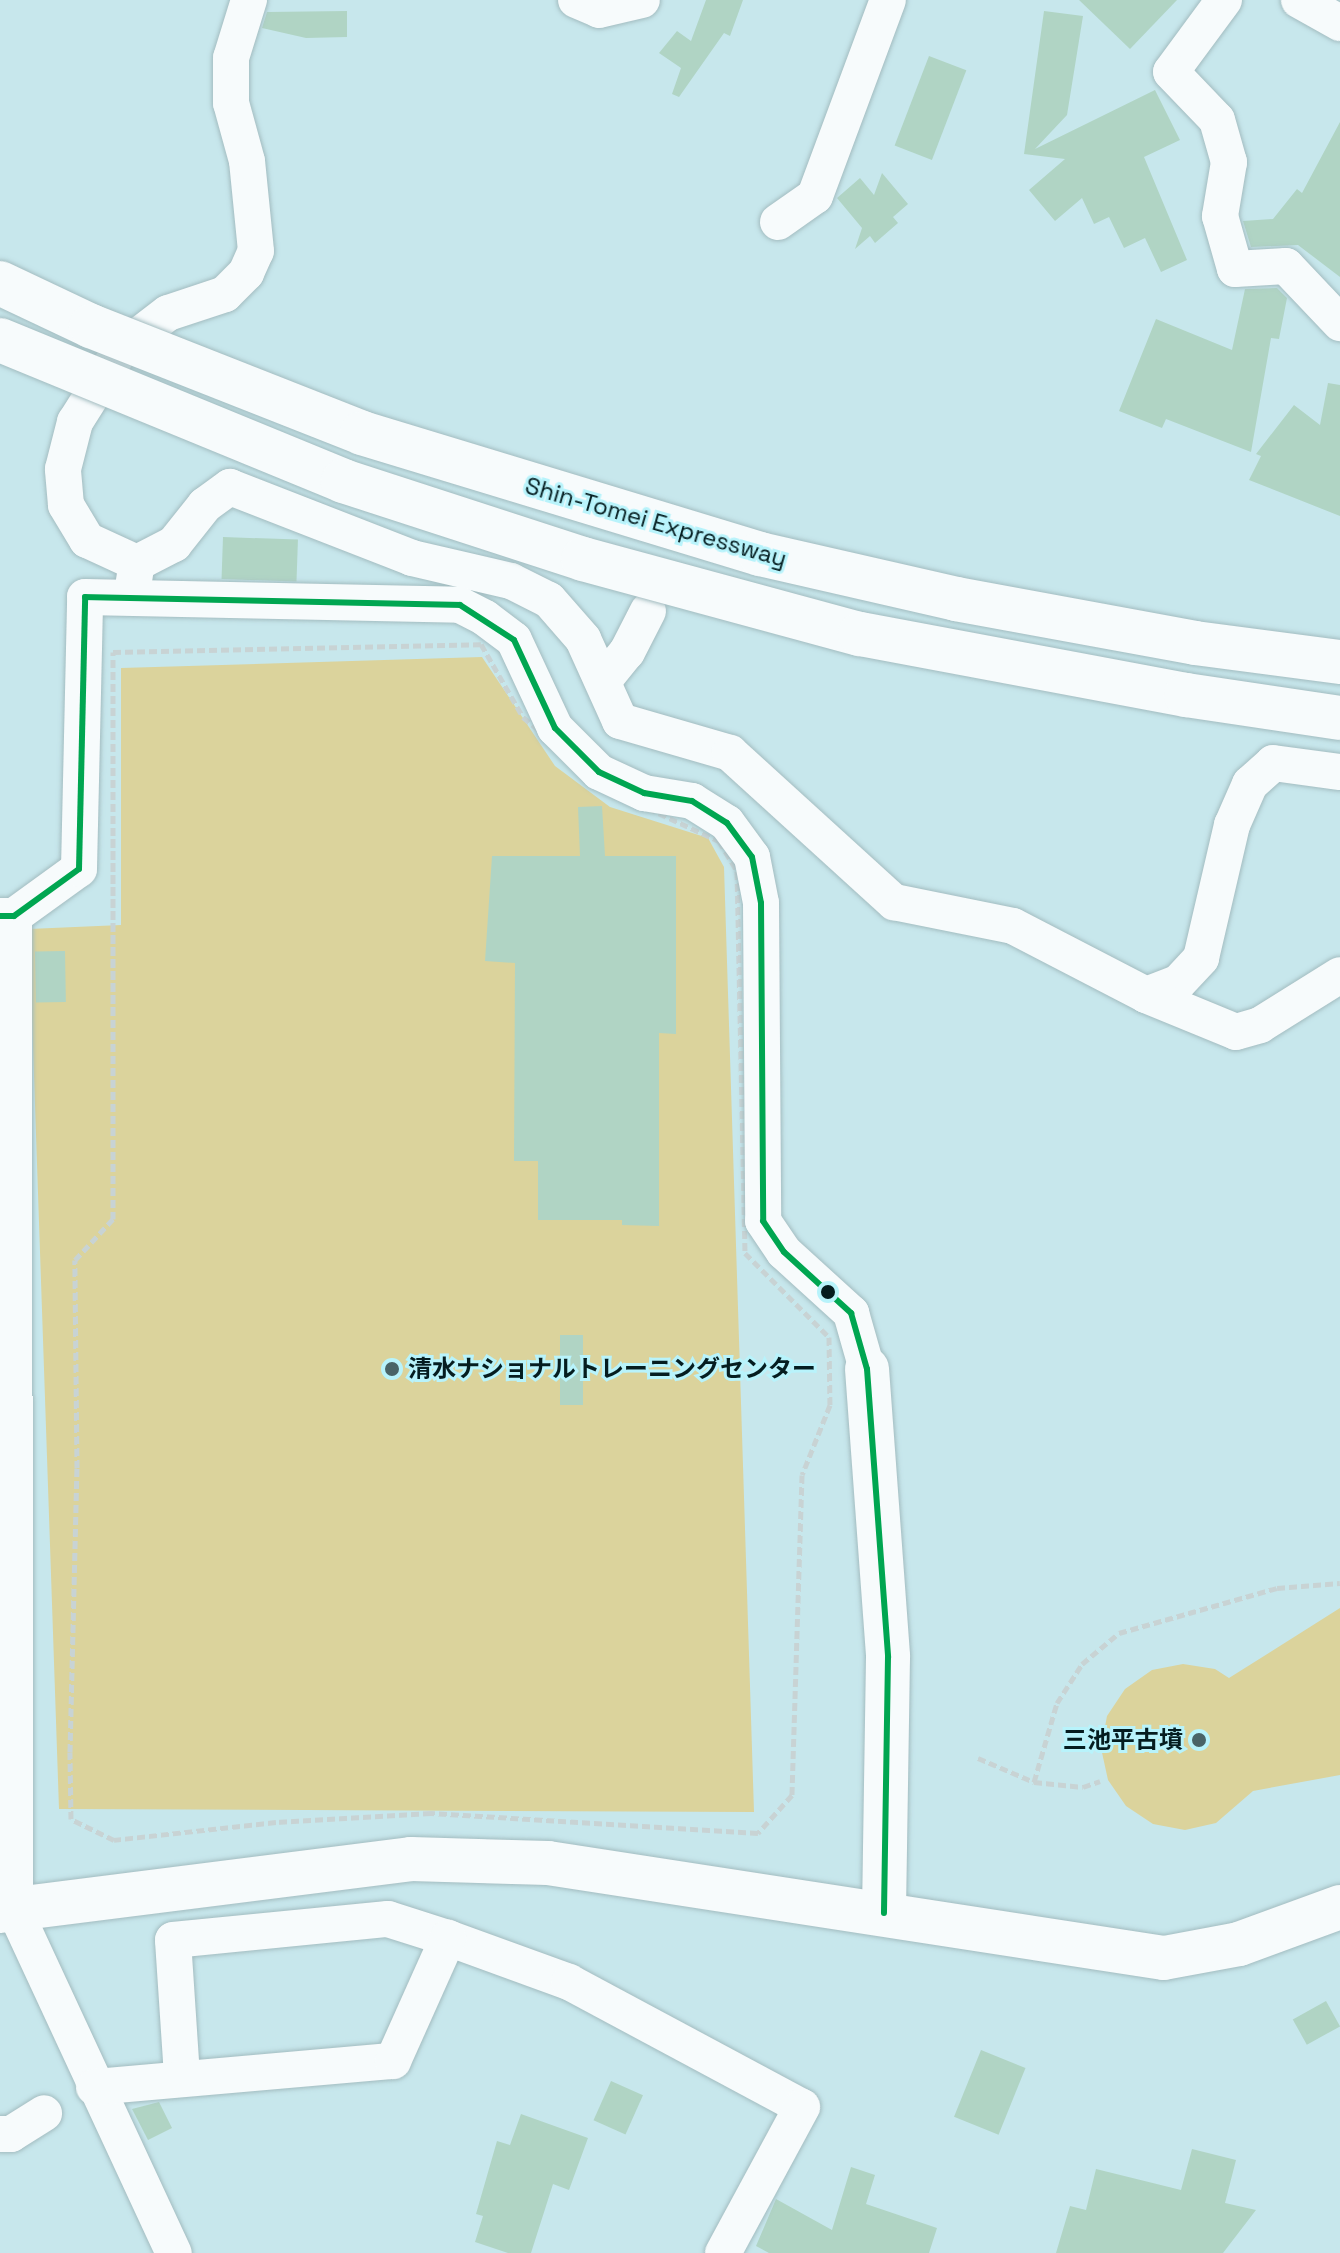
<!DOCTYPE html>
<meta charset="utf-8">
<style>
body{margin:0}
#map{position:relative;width:1340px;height:2253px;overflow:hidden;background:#c7e7ec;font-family:"Space Grotesk","Noto Sans JP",sans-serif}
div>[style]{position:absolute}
.green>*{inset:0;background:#dbd39c}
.building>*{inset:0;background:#b0d4c4;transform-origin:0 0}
.path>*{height:5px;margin-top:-2.5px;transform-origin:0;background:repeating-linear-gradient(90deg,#c8d3d4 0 8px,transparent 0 12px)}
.roads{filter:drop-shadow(0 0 2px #a3bcc0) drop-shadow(0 0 2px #a3bcc0)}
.street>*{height:36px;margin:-18px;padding:0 18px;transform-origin:18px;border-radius:18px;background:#f7fbfc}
.secondary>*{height:44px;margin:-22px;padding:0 22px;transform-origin:22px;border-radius:22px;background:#f7fbfc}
.bridges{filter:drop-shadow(0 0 2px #a3bcc0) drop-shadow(0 0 2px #a3bcc0)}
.highway-bridge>*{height:44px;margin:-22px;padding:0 22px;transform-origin:22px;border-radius:22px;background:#f7fbfc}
.bus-1>*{height:6px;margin:-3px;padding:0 3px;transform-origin:3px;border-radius:3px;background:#00a651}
.dots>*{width:22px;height:22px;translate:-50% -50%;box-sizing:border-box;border:4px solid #b8f3fb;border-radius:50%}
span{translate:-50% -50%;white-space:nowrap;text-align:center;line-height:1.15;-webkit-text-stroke:6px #b8f3fb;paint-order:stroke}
.street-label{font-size:24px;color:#051d20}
.poi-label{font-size:24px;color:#051d20;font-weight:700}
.left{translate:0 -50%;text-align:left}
.right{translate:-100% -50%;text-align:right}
</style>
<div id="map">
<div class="green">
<div style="clip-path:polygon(482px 657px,555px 766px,610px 807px,708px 838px,724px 867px,754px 1812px,59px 1809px,29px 929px,121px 925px,121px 668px)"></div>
<div style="clip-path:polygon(1340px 1608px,1340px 1775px,1253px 1791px,1216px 1823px,1185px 1830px,1153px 1824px,1126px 1806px,1108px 1780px,1101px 1748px,1107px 1716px,1125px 1689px,1152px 1670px,1183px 1664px,1215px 1669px,1229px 1678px)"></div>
</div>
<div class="building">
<div style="clip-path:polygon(706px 0,743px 0,730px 36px,724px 33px,679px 97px,672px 94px,681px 68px,659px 53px,677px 31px,691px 41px)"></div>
<div style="clip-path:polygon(1079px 0,1177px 0,1130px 49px)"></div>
<div style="clip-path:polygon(347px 11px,347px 37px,306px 38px,262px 28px,267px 12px)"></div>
<div style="clip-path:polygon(1044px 11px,1083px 16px,1067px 115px,1035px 149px,1155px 90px,1180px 140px,1144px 157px,1187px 260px,1161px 272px,1145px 238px,1124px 248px,1109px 217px,1094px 224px,1082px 198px,1055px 221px,1029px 190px,1065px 159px,1024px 154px)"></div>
<div style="left:929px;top:56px;width:40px;height:96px;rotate:21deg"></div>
<div style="clip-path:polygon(1340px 122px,1340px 277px,1298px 245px,1251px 247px,1243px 221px,1273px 219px,1297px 189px,1302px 193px)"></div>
<div style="clip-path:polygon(882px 173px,908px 204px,893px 217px,898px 223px,875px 243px,870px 236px,855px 249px,862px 228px,837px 198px,860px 178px,874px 195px)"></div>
<div style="clip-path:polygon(1277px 288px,1287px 298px,1279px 339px,1271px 338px,1251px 452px,1166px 419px,1162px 428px,1119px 411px,1156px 319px,1232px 350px,1245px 289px)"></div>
<div style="clip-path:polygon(1328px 383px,1340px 385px,1340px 516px,1249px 480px,1261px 456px,1256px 454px,1294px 405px,1320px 425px)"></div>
<div style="left:223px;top:537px;width:75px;height:42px;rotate:2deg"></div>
<div style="clip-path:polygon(602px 806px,605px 856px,676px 856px,676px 1034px,659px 1033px,659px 1226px,622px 1225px,622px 1220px,538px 1220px,538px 1161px,514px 1161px,515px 963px,485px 961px,492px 856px,580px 856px,578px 807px)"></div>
<div style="left:65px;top:951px;width:51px;height:30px;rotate:89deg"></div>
<div style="left:560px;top:1335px;width:23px;height:70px"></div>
<div style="left:1326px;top:2001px;width:29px;height:38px;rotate:61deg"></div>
<div style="left:981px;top:2050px;width:48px;height:72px;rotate:22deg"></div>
<div style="left:611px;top:2081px;width:35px;height:43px;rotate:24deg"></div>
<div style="clip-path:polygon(159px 2102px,172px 2128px,148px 2140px,132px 2109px)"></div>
<div style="clip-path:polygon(521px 2114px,588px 2138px,569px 2190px,553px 2184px,531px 2253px,508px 2253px,475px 2242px,483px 2216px,476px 2214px,497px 2141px,510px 2145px)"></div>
<div style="clip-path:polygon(1192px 2149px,1236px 2160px,1225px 2203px,1256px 2210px,1223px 2253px,1056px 2253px,1070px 2206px,1086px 2210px,1096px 2169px,1181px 2190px)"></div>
<div style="clip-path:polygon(851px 2167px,875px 2175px,866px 2204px,937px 2228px,929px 2253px,769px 2253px,756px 2246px,776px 2199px,832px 2230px)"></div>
</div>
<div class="path">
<div style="left:481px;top:644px;width:84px;rotate:60.1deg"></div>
<div style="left:523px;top:717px;width:119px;rotate:39.6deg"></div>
<div style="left:615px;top:793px;width:115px;rotate:24.8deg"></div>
<div style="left:719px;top:841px;width:35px;rotate:59deg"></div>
<div style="left:737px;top:871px;width:382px;rotate:88.8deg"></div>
<div style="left:745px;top:1253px;width:119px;rotate:45deg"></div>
<div style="left:829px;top:1337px;width:68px;rotate:89.2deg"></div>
<div style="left:830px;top:1405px;width:75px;rotate:111.8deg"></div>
<div style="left:802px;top:1475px;width:320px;rotate:91.8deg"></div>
<div style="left:792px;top:1795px;width:51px;rotate:131.8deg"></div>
<div style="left:758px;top:1833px;width:328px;rotate:-176.5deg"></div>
<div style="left:431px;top:1813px;width:155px;rotate:176.7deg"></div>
<div style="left:276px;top:1822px;width:163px;rotate:173.7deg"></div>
<div style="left:114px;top:1840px;width:48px;rotate:-154deg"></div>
<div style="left:71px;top:1819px;width:67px;rotate:-90.9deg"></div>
<div style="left:70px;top:1752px;width:284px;rotate:-88.6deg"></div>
<div style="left:77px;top:1468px;width:208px;rotate:-90.6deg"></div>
<div style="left:75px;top:1260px;width:56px;rotate:-47.2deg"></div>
<div style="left:113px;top:1219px;width:567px;rotate:-90deg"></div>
<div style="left:113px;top:652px;width:368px;rotate:-1.2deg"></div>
<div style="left:978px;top:1758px;width:61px;rotate:23.2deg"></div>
<div style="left:1034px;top:1782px;width:49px;rotate:5.8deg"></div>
<div style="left:1083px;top:1787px;width:18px;rotate:-19deg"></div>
<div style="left:1034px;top:1782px;width:82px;rotate:-73.8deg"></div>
<div style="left:1057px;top:1703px;width:46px;rotate:-57.3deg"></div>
<div style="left:1082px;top:1664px;width:48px;rotate:-40deg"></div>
<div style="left:1119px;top:1633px;width:164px;rotate:-15.9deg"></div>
<div style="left:1277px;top:1588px;width:63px;rotate:-4.5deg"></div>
</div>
<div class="roads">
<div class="street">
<div style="left:576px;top:0;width:25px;rotate:23deg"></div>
<div style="left:599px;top:10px;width:44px;rotate:-13.1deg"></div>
<div style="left:1224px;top:0;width:89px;rotate:126.4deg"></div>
<div style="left:1171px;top:72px;width:66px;rotate:46.2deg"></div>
<div style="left:1217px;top:120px;width:44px;rotate:74.1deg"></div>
<div style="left:1229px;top:162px;width:55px;rotate:99.5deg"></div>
<div style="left:1220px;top:216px;width:55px;rotate:74.2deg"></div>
<div style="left:1235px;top:269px;width:51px;rotate:-3.4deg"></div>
<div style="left:1286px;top:266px;width:79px;rotate:46.5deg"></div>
<div style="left:1299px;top:0;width:47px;rotate:29.3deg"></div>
<div style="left:778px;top:222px;width:45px;rotate:-35.1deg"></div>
<div style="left:815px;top:196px;width:209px;rotate:-69.6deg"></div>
<div style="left:137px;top:563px;width:42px;rotate:-27.2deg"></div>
<div style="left:174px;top:544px;width:50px;rotate:-51.5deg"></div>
<div style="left:205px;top:505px;width:31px;rotate:-36deg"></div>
<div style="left:230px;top:487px;width:195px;rotate:21.3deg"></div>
<div style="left:412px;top:558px;width:102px;rotate:13.1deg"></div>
<div style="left:511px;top:581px;width:42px;rotate:26.6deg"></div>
<div style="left:549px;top:600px;width:52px;rotate:48.9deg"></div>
<div style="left:583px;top:639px;width:90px;rotate:65.7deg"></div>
<div style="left:620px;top:721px;width:115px;rotate:16.2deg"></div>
<div style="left:730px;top:753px;width:222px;rotate:42.3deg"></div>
<div style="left:894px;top:902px;width:121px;rotate:11.4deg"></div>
<div style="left:1013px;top:926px;width:150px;rotate:27.4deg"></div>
<div style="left:1146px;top:995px;width:34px;rotate:-21deg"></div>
<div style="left:1178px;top:983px;width:34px;rotate:-47deg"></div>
<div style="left:1201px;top:958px;width:137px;rotate:-76.9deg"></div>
<div style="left:1232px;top:825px;width:45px;rotate:-66.3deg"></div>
<div style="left:1250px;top:784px;width:31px;rotate:-42deg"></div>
<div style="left:1273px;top:763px;width:68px;rotate:7.7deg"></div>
<div style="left:133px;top:587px;width:24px;rotate:-81deg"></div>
<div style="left:137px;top:563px;width:55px;rotate:-155.3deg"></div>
<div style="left:87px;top:540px;width:41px;rotate:-121deg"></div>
<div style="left:66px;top:505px;width:36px;rotate:-95deg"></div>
<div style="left:63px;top:469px;width:49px;rotate:-75.7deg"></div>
<div style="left:75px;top:422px;width:86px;rotate:-57.8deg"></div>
<div style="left:121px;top:349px;width:59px;rotate:-37.5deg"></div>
<div style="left:168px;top:313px;width:60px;rotate:-18.4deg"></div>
<div style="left:225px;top:294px;width:30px;rotate:-45deg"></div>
<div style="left:246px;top:273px;width:24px;rotate:-66deg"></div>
<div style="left:256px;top:251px;width:90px;rotate:-95.7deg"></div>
<div style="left:247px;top:161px;width:60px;rotate:-105.4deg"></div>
<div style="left:231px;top:103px;width:45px;rotate:-90deg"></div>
<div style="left:231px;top:58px;width:61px;rotate:-72.8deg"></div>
<div style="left:604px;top:680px;width:36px;rotate:-51deg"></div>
<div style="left:627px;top:652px;width:46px;rotate:-62.9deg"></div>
<div style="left:0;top:916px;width:14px"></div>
<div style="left:14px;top:916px;width:80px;rotate:-35.9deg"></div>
<div style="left:79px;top:869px;width:272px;rotate:-88.7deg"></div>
<div style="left:85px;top:597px;width:375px;rotate:1.2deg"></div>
<div style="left:460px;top:605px;width:28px;rotate:27deg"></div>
<div style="left:485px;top:618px;width:36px;rotate:37deg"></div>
<div style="left:514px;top:640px;width:97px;rotate:65deg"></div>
<div style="left:555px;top:728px;width:62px;rotate:45deg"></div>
<div style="left:599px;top:772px;width:50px;rotate:25deg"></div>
<div style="left:644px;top:793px;width:49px;rotate:9.5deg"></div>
<div style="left:692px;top:801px;width:41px;rotate:32.2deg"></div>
<div style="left:727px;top:823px;width:42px;rotate:53.7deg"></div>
<div style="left:752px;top:857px;width:47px;rotate:78.9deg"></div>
<div style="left:761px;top:903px;width:318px;rotate:89.6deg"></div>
<div style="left:763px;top:1221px;width:37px;rotate:56deg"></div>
<div style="left:784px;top:1252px;width:91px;rotate:42.3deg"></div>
<div style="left:851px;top:1313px;width:58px;rotate:74.1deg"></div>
<div style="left:14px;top:916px;width:995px;rotate:89.94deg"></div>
<div style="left:15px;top:1911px;width:377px;rotate:65.1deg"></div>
<div style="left:1146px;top:995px;width:97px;rotate:22.3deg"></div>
<div style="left:1236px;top:1032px;width:25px;rotate:-16deg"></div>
<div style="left:1260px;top:1025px;width:94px;rotate:-32deg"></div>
<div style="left:182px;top:2076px;width:136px;rotate:-93.8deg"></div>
<div style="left:173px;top:1940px;width:216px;rotate:-5.6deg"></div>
<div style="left:388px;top:1919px;width:63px;rotate:17.6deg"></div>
<div style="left:448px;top:1938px;width:129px;rotate:20deg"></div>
<div style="left:569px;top:1982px;width:264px;rotate:28.2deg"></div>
<div style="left:802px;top:2107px;width:166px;rotate:118.4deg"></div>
<div style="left:94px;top:2087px;width:300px;rotate:-5deg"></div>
<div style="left:393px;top:2061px;width:135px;rotate:-65.9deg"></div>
<div style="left:0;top:2134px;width:11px"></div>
<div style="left:11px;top:2134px;width:39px;rotate:-32deg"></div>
</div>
<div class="secondary">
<div style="left:867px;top:1369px;width:289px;rotate:85.8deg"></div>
<div style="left:888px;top:1657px;width:256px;rotate:90.9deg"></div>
<div style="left:0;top:1911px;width:414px;rotate:-7.2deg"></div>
<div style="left:411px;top:1859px;width:137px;rotate:1.7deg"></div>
<div style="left:548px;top:1863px;width:623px;rotate:8.77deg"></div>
<div style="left:1164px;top:1958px;width:76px;rotate:-10.6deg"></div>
<div style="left:1239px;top:1944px;width:108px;rotate:-20.1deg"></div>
</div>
</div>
<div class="bridges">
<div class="highway-bridge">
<div style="left:0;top:283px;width:101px;rotate:25.3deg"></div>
<div style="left:91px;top:326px;width:291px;rotate:21.5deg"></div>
<div style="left:362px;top:433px;width:416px;rotate:16.9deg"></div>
<div style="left:760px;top:554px;width:201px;rotate:12.9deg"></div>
<div style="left:956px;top:599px;width:243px;rotate:10.4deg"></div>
<div style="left:1195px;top:643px;width:146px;rotate:7.5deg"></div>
<div style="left:0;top:340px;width:371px;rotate:22.3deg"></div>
<div style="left:343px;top:481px;width:252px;rotate:18deg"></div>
<div style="left:583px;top:559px;width:287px;rotate:15.2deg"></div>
<div style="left:860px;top:634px;width:332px;rotate:10.6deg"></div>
<div style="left:1186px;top:695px;width:156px;rotate:8.5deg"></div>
</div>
</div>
<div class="bus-1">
<div style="left:0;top:916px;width:14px"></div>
<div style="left:14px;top:916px;width:80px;rotate:-35.9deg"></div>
<div style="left:79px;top:869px;width:272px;rotate:-88.7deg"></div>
<div style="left:85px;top:597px;width:375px;rotate:1.2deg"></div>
<div style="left:460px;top:605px;width:64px;rotate:32.9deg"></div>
<div style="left:514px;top:640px;width:97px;rotate:65deg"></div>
<div style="left:555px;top:728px;width:62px;rotate:45deg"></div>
<div style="left:599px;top:772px;width:50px;rotate:25deg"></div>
<div style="left:644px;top:793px;width:49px;rotate:9.5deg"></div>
<div style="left:692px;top:801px;width:41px;rotate:32.2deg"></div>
<div style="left:727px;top:823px;width:42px;rotate:53.7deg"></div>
<div style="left:752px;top:857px;width:47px;rotate:78.9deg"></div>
<div style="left:761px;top:903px;width:318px;rotate:89.6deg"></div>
<div style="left:763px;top:1221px;width:37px;rotate:56deg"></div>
<div style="left:784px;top:1252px;width:91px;rotate:42.3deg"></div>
<div style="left:851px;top:1313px;width:58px;rotate:74.1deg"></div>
<div style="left:867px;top:1369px;width:289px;rotate:85.8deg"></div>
<div style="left:888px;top:1657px;width:256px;rotate:90.9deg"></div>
</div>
<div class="dots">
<div style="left:828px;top:1292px;background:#051d20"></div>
<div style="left:392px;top:1369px;background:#496467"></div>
<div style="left:1199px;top:1740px;background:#496467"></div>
</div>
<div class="street-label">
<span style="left:656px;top:522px;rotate:16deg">Shin-Tomei Expressway</span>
</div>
<div class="poi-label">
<span class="left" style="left:408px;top:1369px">清水ナショナルトレーニングセンター</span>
<span class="right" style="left:1183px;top:1740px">三池平古墳</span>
</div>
</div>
